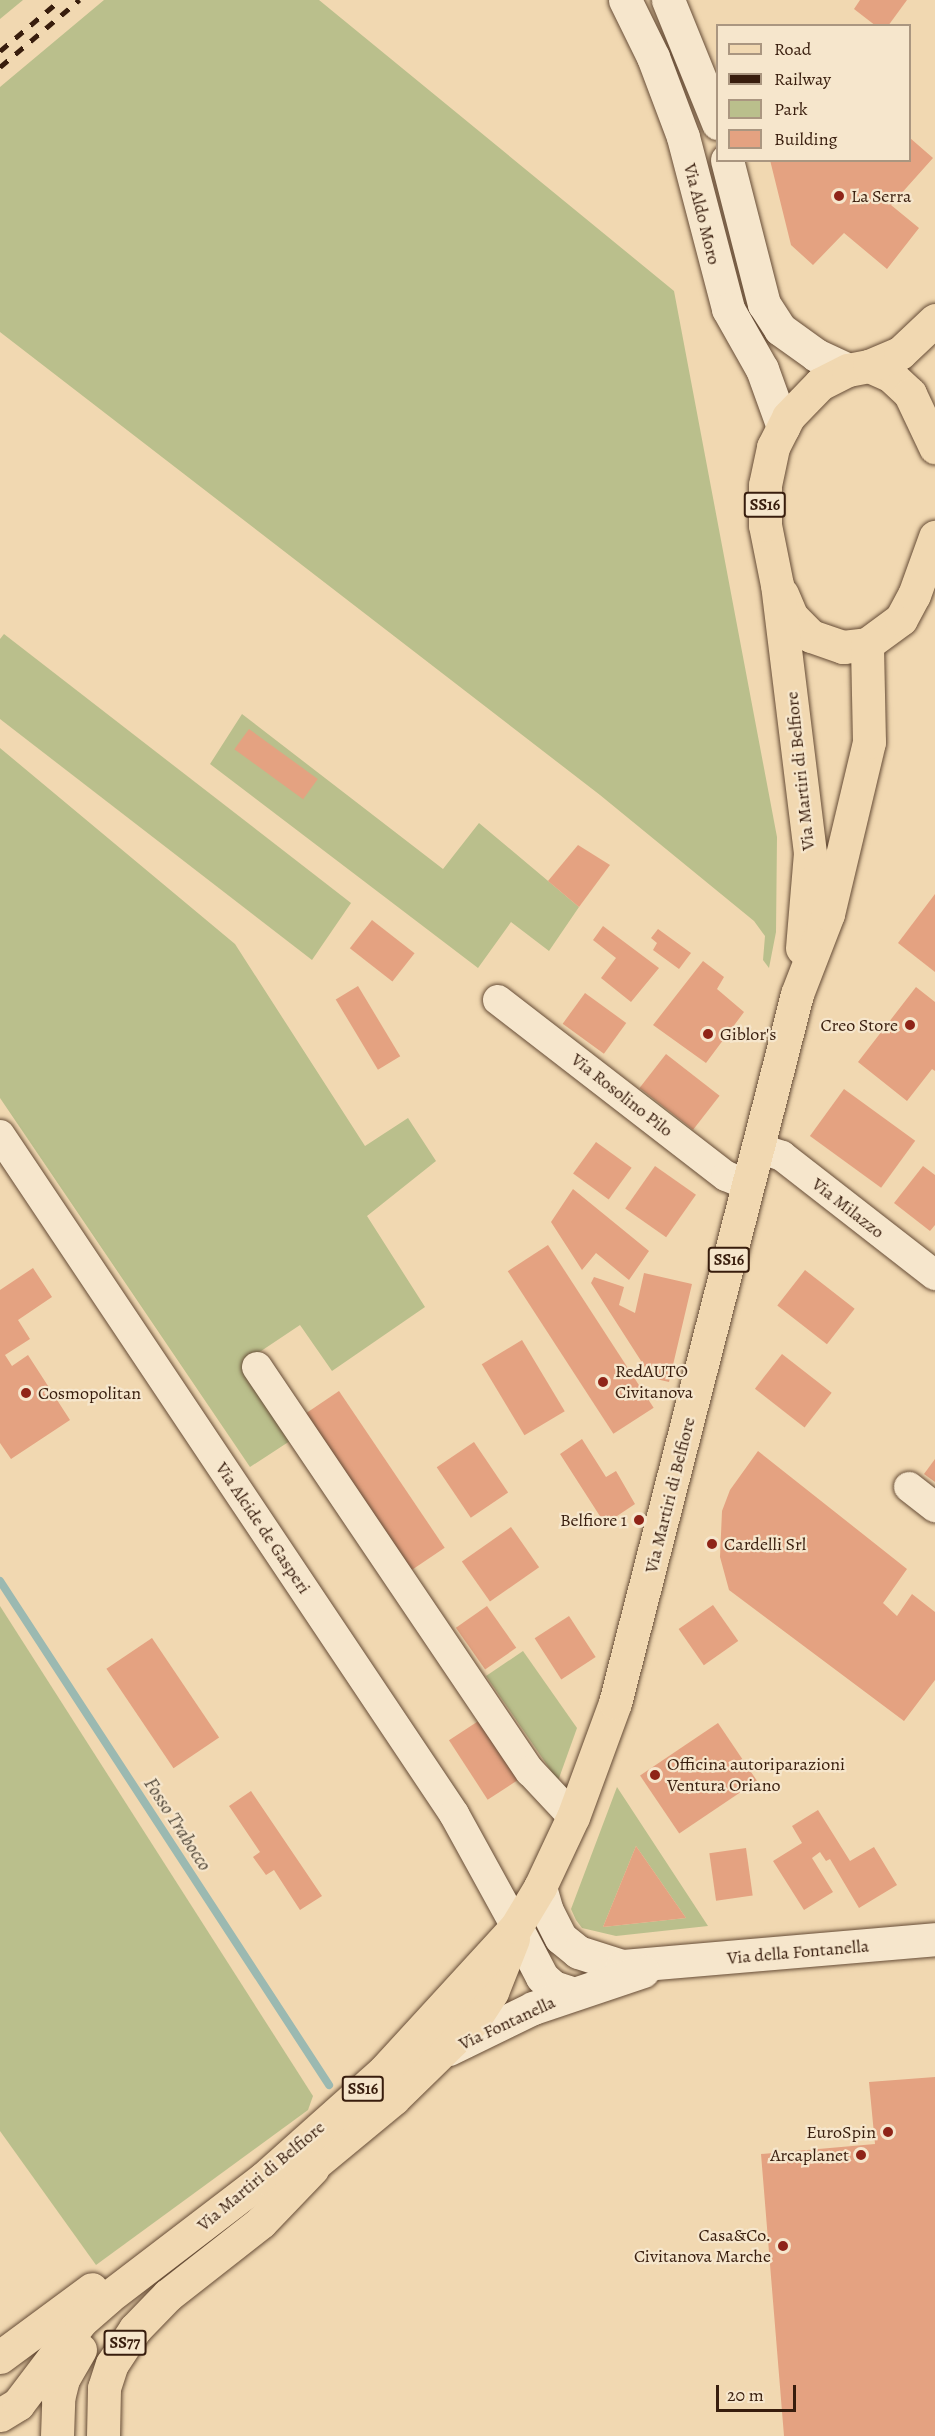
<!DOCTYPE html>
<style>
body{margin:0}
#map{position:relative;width:935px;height:2436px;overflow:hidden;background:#f1d8b1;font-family:Alegreya,serif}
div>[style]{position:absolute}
.green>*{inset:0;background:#babf8c}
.stream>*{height:8px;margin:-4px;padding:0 4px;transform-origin:4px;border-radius:4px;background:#9bb9b1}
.building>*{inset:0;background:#e4a281;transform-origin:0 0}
.roads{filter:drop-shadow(0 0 2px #664c36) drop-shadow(0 0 2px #664c36)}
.minor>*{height:30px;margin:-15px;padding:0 15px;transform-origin:15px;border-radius:15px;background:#f6e6cc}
.tertiary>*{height:33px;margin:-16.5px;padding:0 16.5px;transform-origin:16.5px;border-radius:16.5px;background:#f6e6cc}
.primary>*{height:33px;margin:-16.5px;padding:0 16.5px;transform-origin:16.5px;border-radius:16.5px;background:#f1d8b1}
.trunk>*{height:33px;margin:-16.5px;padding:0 16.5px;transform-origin:16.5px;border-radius:16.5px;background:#f1d8b1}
.rail>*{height:4.5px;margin-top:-2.25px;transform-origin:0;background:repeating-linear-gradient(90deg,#381d0d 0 10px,transparent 0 20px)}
.dots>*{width:16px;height:16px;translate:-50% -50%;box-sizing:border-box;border:3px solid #f6e6cc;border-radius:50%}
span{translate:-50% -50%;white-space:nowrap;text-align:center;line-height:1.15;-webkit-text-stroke:4.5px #f6e6cc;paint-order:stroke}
.shield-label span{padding:2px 4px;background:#f6e6cc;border:2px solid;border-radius:4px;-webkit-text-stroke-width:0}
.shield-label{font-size:16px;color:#381d0d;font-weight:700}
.poi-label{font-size:18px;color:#381d0d}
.left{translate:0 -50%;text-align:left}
.right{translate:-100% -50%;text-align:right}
.street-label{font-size:18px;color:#381d0d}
.water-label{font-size:20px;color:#564c3e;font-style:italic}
.legend{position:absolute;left:716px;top:24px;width:195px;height:138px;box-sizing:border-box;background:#f6e6cc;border:2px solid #aa9680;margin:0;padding:8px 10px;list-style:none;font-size:18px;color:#381d0d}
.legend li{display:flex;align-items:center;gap:12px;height:30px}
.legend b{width:30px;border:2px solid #aa9680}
.scale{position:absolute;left:716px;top:2385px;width:80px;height:27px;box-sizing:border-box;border:3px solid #381d0d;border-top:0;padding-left:8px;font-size:18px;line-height:21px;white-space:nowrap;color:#381d0d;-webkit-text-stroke:4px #f6e6cc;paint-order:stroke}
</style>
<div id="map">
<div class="green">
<div style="clip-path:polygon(0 0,23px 0,0 19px)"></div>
<div style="clip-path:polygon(104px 0,319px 0,674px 291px,777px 837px,776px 932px,769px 968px,763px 960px,765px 936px,754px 921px,600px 795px,0 332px,0 87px)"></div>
<div style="clip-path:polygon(4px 634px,351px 903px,312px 960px,0 719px,0 639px)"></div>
<div style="clip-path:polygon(242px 714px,443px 869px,479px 823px,579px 907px,549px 951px,511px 922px,478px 968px,210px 764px)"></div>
<div style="clip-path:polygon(0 748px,235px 944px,365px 1146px,408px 1118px,436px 1161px,367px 1216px,425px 1307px,332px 1371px,300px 1325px,243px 1363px,293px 1439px,250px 1467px,0 1098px)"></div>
<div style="clip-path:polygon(0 1606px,313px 2096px,308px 2110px,96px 2265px,0 2131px)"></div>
<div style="clip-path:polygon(523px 1651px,577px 1728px,558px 1781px,486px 1676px)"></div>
<div style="clip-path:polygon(evenodd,617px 1787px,708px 1926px,616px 1936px,582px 1928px,576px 1920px,571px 1909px,617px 1787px,636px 1846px,686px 1918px,603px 1927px,636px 1846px)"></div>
</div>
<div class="stream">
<div style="left:0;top:1581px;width:602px;rotate:56.86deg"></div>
</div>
<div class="building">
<div style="clip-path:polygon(860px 0,907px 0,888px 26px,876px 26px,854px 9px)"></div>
<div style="clip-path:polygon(910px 138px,933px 158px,891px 205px,919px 228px,887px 269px,844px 233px,813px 265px,791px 245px,770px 160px,910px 160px)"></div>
<div style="left:249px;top:729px;width:85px;height:25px;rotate:36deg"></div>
<div style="clip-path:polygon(578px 845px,610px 865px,579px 907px,548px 881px)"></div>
<div style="clip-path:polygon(935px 894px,935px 972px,898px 943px)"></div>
<div style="left:372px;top:920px;width:54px;height:36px;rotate:38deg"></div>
<div style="clip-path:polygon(603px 926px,659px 968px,631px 1002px,601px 978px,616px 958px,593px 940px)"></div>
<div style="clip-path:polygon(658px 929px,691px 953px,679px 969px,653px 950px,657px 943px,651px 938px)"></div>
<div style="clip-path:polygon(703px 961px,724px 977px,717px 989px,744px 1012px,706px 1063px,653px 1025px)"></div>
<div style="left:358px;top:986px;width:82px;height:26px;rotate:59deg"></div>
<div style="clip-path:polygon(916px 987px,935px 1002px,935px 1071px,932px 1069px,907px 1101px,858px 1062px)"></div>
<div style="left:585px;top:993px;width:51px;height:38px;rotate:36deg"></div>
<div style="left:666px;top:1054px;width:68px;height:43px;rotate:38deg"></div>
<div style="left:844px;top:1089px;width:88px;height:58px;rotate:36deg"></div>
<div style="left:596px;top:1142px;width:44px;height:39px;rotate:36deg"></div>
<div style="left:655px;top:1166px;width:50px;height:52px;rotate:35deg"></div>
<div style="clip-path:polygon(923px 1166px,935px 1175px,935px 1225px,930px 1231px,894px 1203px)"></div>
<div style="clip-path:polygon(573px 1189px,649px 1251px,629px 1280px,596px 1253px,582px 1270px,551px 1222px)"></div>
<div style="left:548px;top:1245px;width:194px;height:48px;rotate:57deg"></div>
<div style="clip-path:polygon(33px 1268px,52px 1297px,18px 1320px,30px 1339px,5px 1355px,12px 1366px,28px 1355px,70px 1420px,11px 1459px,0 1443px,0 1290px)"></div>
<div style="left:805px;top:1270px;width:63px;height:45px;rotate:38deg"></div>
<div style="clip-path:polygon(644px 1273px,692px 1284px,669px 1382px,652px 1378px,591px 1283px,594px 1277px,624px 1287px,619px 1305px,635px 1313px)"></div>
<div style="left:522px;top:1340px;width:83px;height:47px;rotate:59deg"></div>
<div style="left:782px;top:1354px;width:63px;height:44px;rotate:38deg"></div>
<div style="left:339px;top:1391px;width:189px;height:42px;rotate:56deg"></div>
<div style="clip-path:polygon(582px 1439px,606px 1477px,616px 1471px,635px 1504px,605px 1524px,560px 1454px)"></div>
<div style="left:474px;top:1442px;width:61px;height:45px;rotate:56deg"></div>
<div style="clip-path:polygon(758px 1451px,907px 1569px,883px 1603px,897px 1616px,912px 1594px,935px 1612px,935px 1680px,904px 1721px,729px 1590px,720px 1557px,722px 1511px,730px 1490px)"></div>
<div style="clip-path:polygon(935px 1459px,935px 1482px,924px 1474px)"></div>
<div style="left:511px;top:1527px;width:49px;height:60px;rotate:55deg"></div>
<div style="left:713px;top:1605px;width:44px;height:42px;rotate:55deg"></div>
<div style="left:487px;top:1606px;width:51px;height:38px;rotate:55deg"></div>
<div style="left:569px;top:1616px;width:49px;height:41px;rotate:57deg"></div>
<div style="left:152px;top:1638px;width:120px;height:55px;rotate:56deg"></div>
<div style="left:480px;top:1720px;width:71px;height:37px;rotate:57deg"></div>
<div style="left:718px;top:1723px;width:70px;height:94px;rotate:56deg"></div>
<div style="clip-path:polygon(251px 1791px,322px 1896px,300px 1910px,274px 1870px,266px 1875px,253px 1857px,260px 1852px,229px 1806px)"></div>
<div style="clip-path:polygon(818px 1810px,850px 1861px,874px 1847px,897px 1885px,859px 1908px,830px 1859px,826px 1861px,820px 1852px,812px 1858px,833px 1892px,804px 1910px,773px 1861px,802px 1843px,792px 1826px)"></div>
<div style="clip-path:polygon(636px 1846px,686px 1918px,603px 1927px)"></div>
<div style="left:746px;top:1848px;width:48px;height:37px;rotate:82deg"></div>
<div style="clip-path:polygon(935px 2077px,935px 2436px,784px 2436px,761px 2154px,875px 2144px,869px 2082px)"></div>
</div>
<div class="roads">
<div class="minor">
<div style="left:498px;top:1000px;width:288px;rotate:37.7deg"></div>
<div style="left:726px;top:1176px;width:24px;rotate:22deg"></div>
<div style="left:0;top:1135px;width:817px;rotate:56.23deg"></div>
<div style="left:454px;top:1814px;width:129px;rotate:61.2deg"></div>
<div style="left:758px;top:1148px;width:25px;rotate:18deg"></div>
<div style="left:782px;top:1156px;width:194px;rotate:37.9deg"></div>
<div style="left:257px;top:1367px;width:488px;rotate:56deg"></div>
<div style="left:530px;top:1771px;width:63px;rotate:46.9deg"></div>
<div style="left:909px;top:1487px;width:33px;rotate:38deg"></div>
</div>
<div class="tertiary">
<div style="left:625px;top:0;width:64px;rotate:63.8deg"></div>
<div style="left:653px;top:57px;width:85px;rotate:69.4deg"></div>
<div style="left:683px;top:137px;width:178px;rotate:75.3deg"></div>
<div style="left:728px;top:309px;width:69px;rotate:60.5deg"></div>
<div style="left:762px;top:369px;width:62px;rotate:70.1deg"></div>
<div style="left:668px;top:0;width:133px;rotate:67.9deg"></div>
<div style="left:727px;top:160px;width:149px;rotate:75.6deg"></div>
<div style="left:764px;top:304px;width:30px;rotate:57deg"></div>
<div style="left:780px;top:329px;width:44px;rotate:35.8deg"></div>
<div style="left:816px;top:355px;width:35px;rotate:25deg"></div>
<div style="left:540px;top:1887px;width:25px;rotate:74deg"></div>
<div style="left:547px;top:1911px;width:30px;rotate:63deg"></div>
<div style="left:561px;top:1938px;width:22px;rotate:39deg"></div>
<div style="left:578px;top:1952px;width:46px;rotate:17.7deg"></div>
<div style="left:622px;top:1966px;width:314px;rotate:-4.9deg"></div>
<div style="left:516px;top:1927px;width:56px;rotate:62.5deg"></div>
<div style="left:542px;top:1977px;width:15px;rotate:42deg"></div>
<div style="left:553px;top:1987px;width:20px;rotate:18deg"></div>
<div style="left:449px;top:2049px;width:93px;rotate:-26deg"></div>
<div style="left:533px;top:2008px;width:116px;rotate:-18.6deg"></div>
</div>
<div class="primary">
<div style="left:869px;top:366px;width:24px;rotate:24deg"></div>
<div style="left:891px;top:376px;width:26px;rotate:43deg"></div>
<div style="left:910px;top:394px;width:59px;rotate:64.7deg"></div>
<div style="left:782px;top:594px;width:25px;rotate:67deg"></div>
<div style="left:792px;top:617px;width:27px;rotate:45deg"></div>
<div style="left:811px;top:636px;width:34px;rotate:19deg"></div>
<div style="left:843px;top:647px;width:24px;rotate:-7deg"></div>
<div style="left:867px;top:644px;width:42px;rotate:-36.3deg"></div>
<div style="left:901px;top:619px;width:27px;rotate:-62deg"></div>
<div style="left:914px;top:595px;width:62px;rotate:-70.1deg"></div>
<div style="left:802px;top:948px;width:95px;rotate:-85.2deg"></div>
<div style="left:810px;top:853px;width:270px;rotate:-97deg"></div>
<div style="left:777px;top:585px;width:61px;rotate:-101.3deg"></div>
<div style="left:765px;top:525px;width:40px;rotate:-90deg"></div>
<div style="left:765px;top:485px;width:39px;rotate:-78deg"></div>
<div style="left:773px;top:447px;width:34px;rotate:-63deg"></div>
<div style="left:788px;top:417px;width:46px;rotate:-45.9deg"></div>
<div style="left:820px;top:384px;width:31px;rotate:-27deg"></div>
<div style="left:848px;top:370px;width:21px;rotate:-11deg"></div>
<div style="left:869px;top:366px;width:34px;rotate:-23deg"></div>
<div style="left:900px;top:353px;width:48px;rotate:-43.3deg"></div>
<div style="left:289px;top:2185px;width:135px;rotate:-39.6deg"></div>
<div style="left:393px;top:2099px;width:112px;rotate:-44.3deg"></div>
<div style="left:473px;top:2021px;width:35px;rotate:-57deg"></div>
<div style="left:492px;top:1992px;width:57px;rotate:-68.4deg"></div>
<div style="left:0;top:2357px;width:114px;rotate:-36.5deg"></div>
<div style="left:0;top:2415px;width:21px;rotate:-31deg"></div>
<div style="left:18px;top:2404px;width:104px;rotate:-52.8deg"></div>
<div style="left:81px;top:2321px;width:35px;rotate:-41deg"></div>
<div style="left:107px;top:2298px;width:198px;rotate:-37.4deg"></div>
<div style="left:264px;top:2178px;width:161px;rotate:-41.7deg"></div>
<div style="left:384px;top:2071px;width:195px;rotate:-47.5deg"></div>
<div style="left:516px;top:1927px;width:47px;rotate:-59deg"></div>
<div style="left:540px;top:1887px;width:77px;rotate:-64.8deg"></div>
<div style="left:573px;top:1817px;width:121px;rotate:-69.8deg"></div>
<div style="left:615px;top:1703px;width:732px;rotate:-75.6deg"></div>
<div style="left:797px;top:994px;width:86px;rotate:-68.8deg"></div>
<div style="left:828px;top:914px;width:177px;rotate:-76.6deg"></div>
<div style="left:869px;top:742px;width:98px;rotate:-91.2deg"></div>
<div style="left:57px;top:2436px;width:37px;rotate:-88deg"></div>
<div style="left:58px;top:2399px;width:21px;rotate:-76deg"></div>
<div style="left:63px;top:2379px;width:34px;rotate:-60deg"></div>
</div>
<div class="trunk">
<div style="left:103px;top:2436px;width:48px;rotate:-88.8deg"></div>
<div style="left:104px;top:2388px;width:25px;rotate:-72deg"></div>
<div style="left:112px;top:2364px;width:42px;rotate:-56.7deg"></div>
<div style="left:135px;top:2329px;width:47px;rotate:-45.9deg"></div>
<div style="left:168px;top:2295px;width:118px;rotate:-38.1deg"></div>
<div style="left:261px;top:2222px;width:74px;rotate:-46.1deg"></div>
</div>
</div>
<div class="rail">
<div style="left:0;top:51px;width:79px;rotate:-40.4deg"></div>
<div style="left:0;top:67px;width:104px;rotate:-40.3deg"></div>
</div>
<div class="dots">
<div style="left:839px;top:196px;background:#8f2418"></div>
<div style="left:910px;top:1025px;background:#8f2418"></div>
<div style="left:708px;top:1034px;background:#8f2418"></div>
<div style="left:603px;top:1382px;background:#8f2418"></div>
<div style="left:26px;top:1393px;background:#8f2418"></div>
<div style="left:639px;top:1520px;background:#8f2418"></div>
<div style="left:712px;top:1544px;background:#8f2418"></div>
<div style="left:655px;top:1775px;background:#8f2418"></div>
<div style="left:888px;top:2132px;background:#8f2418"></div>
<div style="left:861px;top:2155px;background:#8f2418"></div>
<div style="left:783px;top:2246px;background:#8f2418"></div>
</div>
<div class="shield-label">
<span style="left:765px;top:505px">SS16</span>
<span style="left:729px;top:1260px">SS16</span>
<span style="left:363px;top:2089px">SS16</span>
<span style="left:125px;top:2343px">SS77</span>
</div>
<div class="poi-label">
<span class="left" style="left:851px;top:196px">La Serra</span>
<span class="right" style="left:898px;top:1025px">Creo Store</span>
<span class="left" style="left:720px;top:1034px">Giblor's</span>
<span class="left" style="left:615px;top:1382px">RedAUTO<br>Civitanova</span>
<span class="left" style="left:38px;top:1393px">Cosmopolitan</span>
<span class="right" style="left:627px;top:1520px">Belfiore 1</span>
<span class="left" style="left:724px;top:1544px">Cardelli Srl</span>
<span class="left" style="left:667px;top:1775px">Officina autoriparazioni<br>Ventura Oriano</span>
<span class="right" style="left:876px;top:2132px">EuroSpin</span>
<span class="right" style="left:849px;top:2155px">Arcaplanet</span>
<span class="right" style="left:771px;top:2246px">Casa&amp;Co.<br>Civitanova Marche</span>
</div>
<div class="street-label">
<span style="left:702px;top:214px;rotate:76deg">Via Aldo Moro</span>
<span style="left:800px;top:771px;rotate:-96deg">Via Martiri di Belfiore</span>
<span style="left:622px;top:1095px;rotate:38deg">Via Rosolino Pilo</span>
<span style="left:848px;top:1208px;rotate:38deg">Via Milazzo</span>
<span style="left:670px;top:1495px;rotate:-76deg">Via Martiri di Belfiore</span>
<span style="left:263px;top:1528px;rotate:56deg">Via Alcide de Gasperi</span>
<span style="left:798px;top:1952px;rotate:-5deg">Via della Fontanella</span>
<span style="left:507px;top:2023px;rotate:-25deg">Via Fontanella</span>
<span style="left:261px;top:2176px;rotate:-40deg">Via Martiri di Belfiore</span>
</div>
<div class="water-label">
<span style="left:178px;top:1824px;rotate:57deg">Fosso Trabocco</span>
</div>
<ul class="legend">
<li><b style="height:8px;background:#f1d8b1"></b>Road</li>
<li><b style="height:8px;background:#381d0d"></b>Railway</li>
<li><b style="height:16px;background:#babf8c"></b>Park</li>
<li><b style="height:16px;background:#e4a281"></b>Building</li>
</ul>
<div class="scale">20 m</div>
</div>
